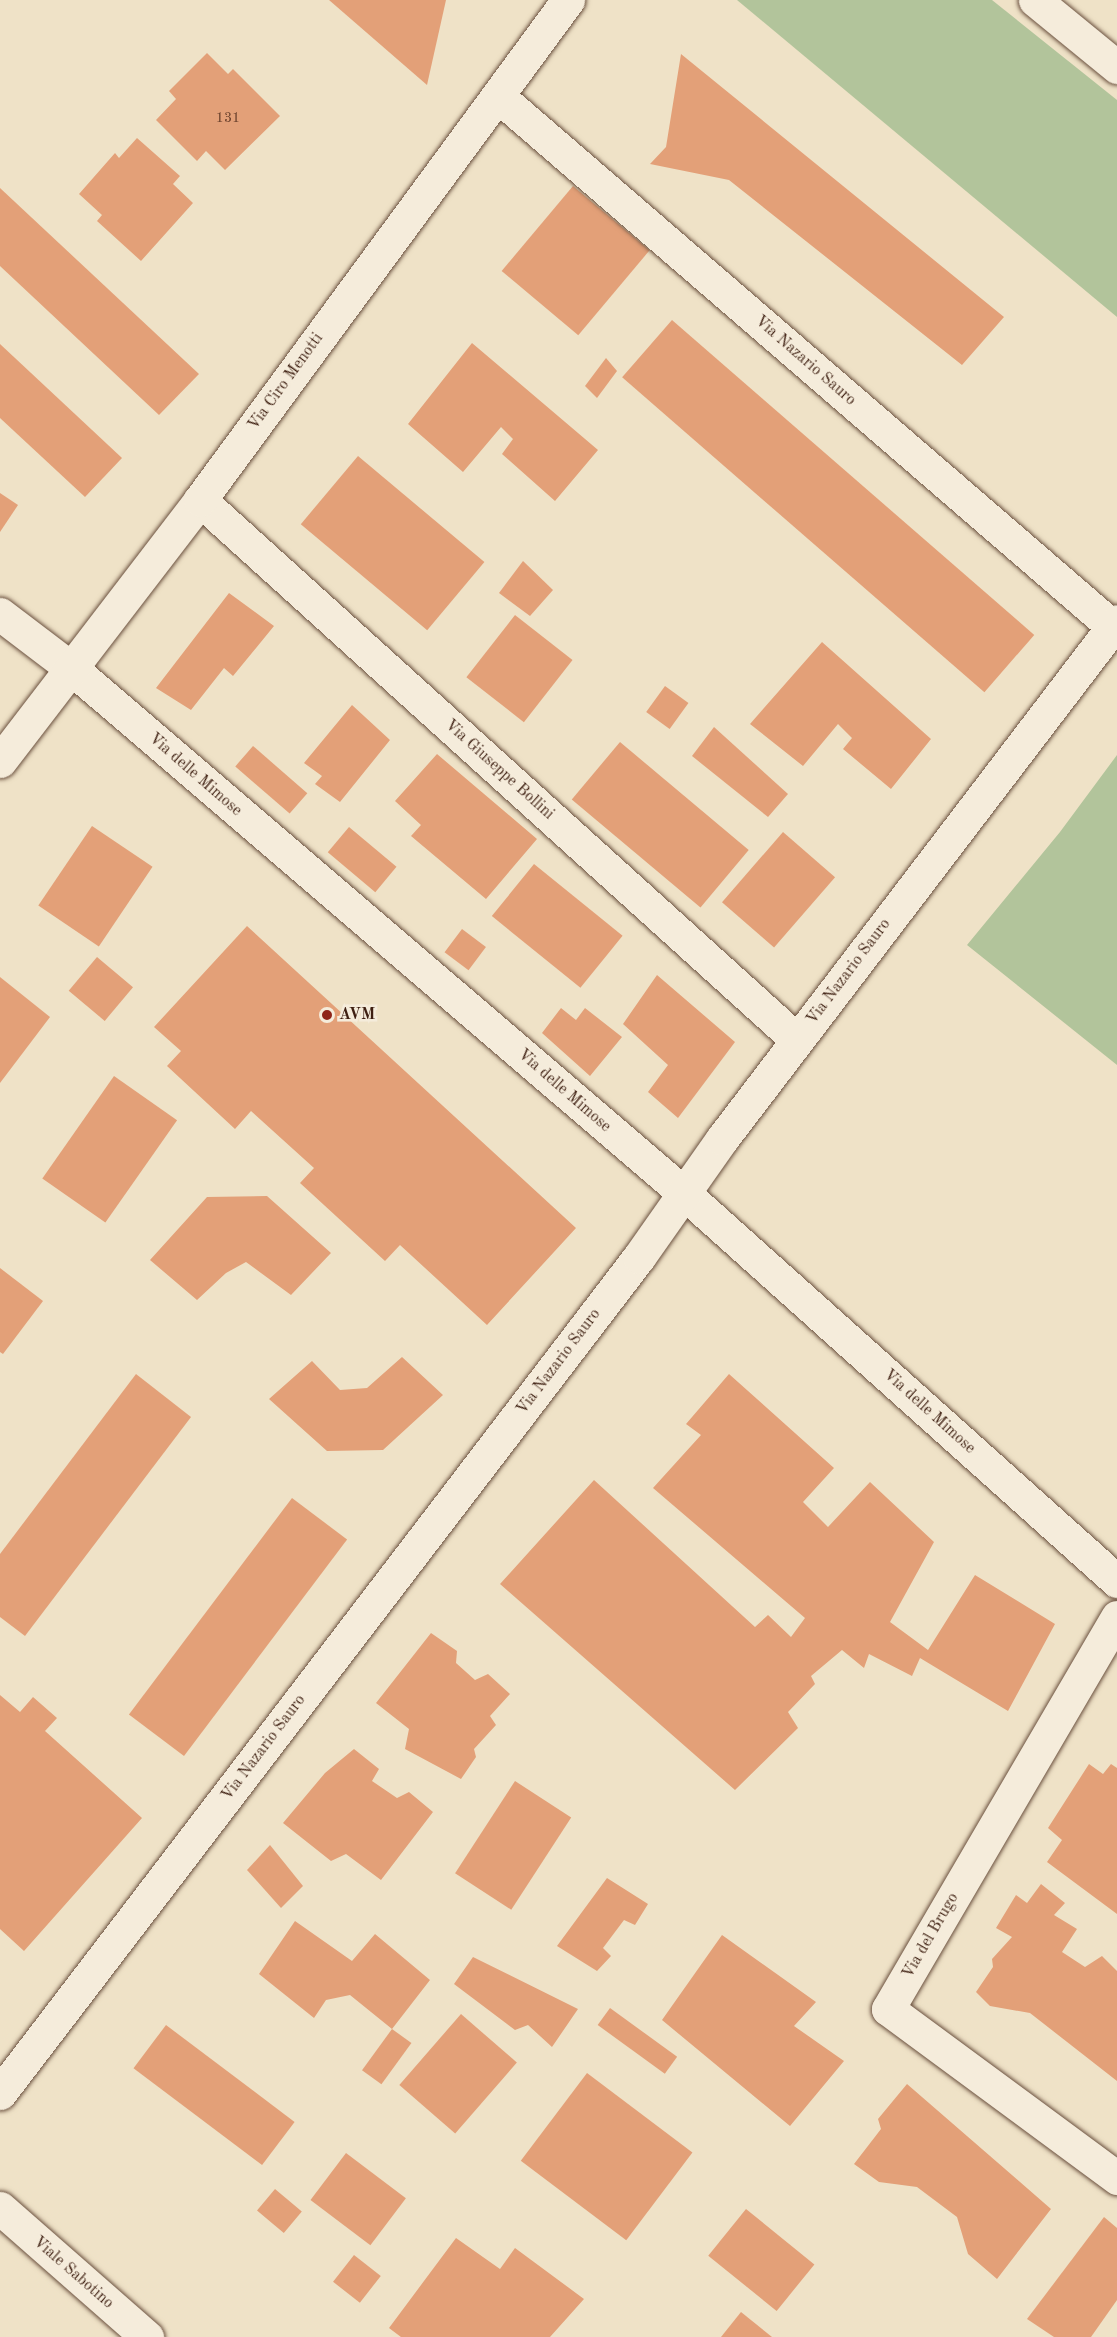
<!DOCTYPE html>
<style>
body{margin:0}
#map{position:relative;width:1117px;height:2337px;overflow:hidden;background:#efe2c7;font-family:"Old Standard TT",serif}
div>[style]{position:absolute}
.green>*{inset:0;background:#b2c49b}
.building>*{inset:0;background:#e3a078;transform-origin:0 0}
.roads{filter:drop-shadow(0 0 2px #6a503e) drop-shadow(0 0 2px #6a503e)}
.minor>*{height:33px;margin:-16.5px;padding:0 16.5px;transform-origin:16.5px;border-radius:16.5px;background:#f5ecdb}
.tertiary>*{height:33px;margin:-16.5px;padding:0 16.5px;transform-origin:16.5px;border-radius:16.5px;background:#f5ecdb}
.dots>*{width:16px;height:16px;translate:-50% -50%;box-sizing:border-box;border:3px solid #f5ecdb;border-radius:50%}
span{translate:-50% -50%;white-space:nowrap;text-align:center;line-height:1.15;-webkit-text-stroke:5px #f5ecdb;paint-order:stroke}
.number-label{font-size:14px;color:#673f2b}
.number-label span{-webkit-text-stroke-width:0}
.street-label{font-size:16px;color:#3e1f11}
.poi-label{font-size:16px;color:#3e1f11;font-weight:700}
.left{translate:0 -50%;text-align:left}
</style>
<div id="map">
<div class="green">
<div style="clip-path:polygon(737px 0,992px 0,1117px 100px,1117px 317px)"></div>
<div style="clip-path:polygon(1117px 755px,1117px 1065px,967px 945px,1060px 832px)"></div>
</div>
<div class="building">
<div style="clip-path:polygon(329px 0,446px 0,427px 85px)"></div>
<div style="clip-path:polygon(207px 53px,228px 74px,233px 69px,280px 116px,225px 170px,206px 151px,197px 161px,156px 120px,176px 99px,169px 91px)"></div>
<div style="clip-path:polygon(681px 54px,1004px 317px,962px 365px,729px 180px,650px 164px,666px 147px)"></div>
<div style="clip-path:polygon(137px 138px,180px 176px,173px 184px,193px 203px,141px 261px,97px 221px,102px 215px,79px 194px,115px 153px,119px 158px)"></div>
<div style="left:573px;top:186px;width:100px;height:111px;rotate:40deg"></div>
<div style="clip-path:polygon(0 188px,199px 374px,159px 415px,0 266px)"></div>
<div style="left:672px;top:320px;width:480px;height:76px;rotate:41deg"></div>
<div style="clip-path:polygon(472px 343px,598px 450px,555px 501px,502px 454px,513px 439px,501px 427px,463px 472px,408px 424px)"></div>
<div style="clip-path:polygon(0 344px,122px 458px,85px 497px,0 418px)"></div>
<div style="clip-path:polygon(606px 358px,617px 371px,597px 398px,585px 386px)"></div>
<div style="left:358px;top:456px;width:165px;height:89px;rotate:40deg"></div>
<div style="clip-path:polygon(0 493px,18px 505px,0 532px)"></div>
<div style="clip-path:polygon(523px 561px,553px 590px,530px 616px,499px 593px)"></div>
<div style="clip-path:polygon(229px 593px,274px 626px,233px 676px,224px 668px,191px 710px,156px 688px)"></div>
<div style="left:515px;top:615px;width:73px;height:79px;rotate:38deg"></div>
<div style="clip-path:polygon(822px 642px,931px 739px,891px 789px,843px 749px,852px 738px,838px 724px,803px 766px,750px 724px)"></div>
<div style="left:665px;top:686px;width:29px;height:32px;rotate:36deg"></div>
<div style="clip-path:polygon(352px 705px,390px 740px,340px 802px,315px 784px,322px 776px,304px 763px)"></div>
<div style="clip-path:polygon(714px 727px,788px 794px,768px 817px,692px 756px)"></div>
<div style="left:620px;top:742px;width:168px;height:75px;rotate:40deg"></div>
<div style="left:253px;top:746px;width:72px;height:27px;rotate:41deg"></div>
<div style="clip-path:polygon(437px 754px,537px 839px,486px 899px,411px 836px,421px 825px,395px 801px)"></div>
<div style="left:92px;top:826px;width:73px;height:96px;rotate:34deg"></div>
<div style="left:349px;top:827px;width:62px;height:33px;rotate:40deg"></div>
<div style="left:783px;top:832px;width:69px;height:93px;rotate:41deg"></div>
<div style="left:534px;top:864px;width:114px;height:67px;rotate:39deg"></div>
<div style="clip-path:polygon(247px 926px,576px 1228px,487px 1325px,400px 1245px,385px 1261px,300px 1183px,314px 1168px,251px 1111px,235px 1129px,167px 1066px,181px 1051px,154px 1027px)"></div>
<div style="left:462px;top:929px;width:30px;height:29px;rotate:37deg"></div>
<div style="left:97px;top:957px;width:47px;height:44px;rotate:40deg"></div>
<div style="clip-path:polygon(657px 975px,735px 1042px,678px 1118px,648px 1092px,668px 1065px,623px 1024px)"></div>
<div style="clip-path:polygon(0 977px,50px 1017px,0 1083px)"></div>
<div style="clip-path:polygon(561px 1008px,576px 1020px,585px 1008px,622px 1037px,590px 1076px,542px 1033px)"></div>
<div style="left:114px;top:1076px;width:77px;height:125px;rotate:35deg"></div>
<div style="clip-path:polygon(267px 1196px,331px 1253px,291px 1295px,246px 1262px,226px 1273px,197px 1300px,150px 1260px,207px 1197px)"></div>
<div style="clip-path:polygon(0 1268px,43px 1301px,3px 1354px,0 1352px)"></div>
<div style="clip-path:polygon(402px 1357px,443px 1395px,383px 1450px,327px 1451px,269px 1399px,312px 1361px,340px 1390px,367px 1388px)"></div>
<div style="clip-path:polygon(136px 1374px,191px 1417px,25px 1636px,0 1617px,0 1554px)"></div>
<div style="clip-path:polygon(729px 1374px,834px 1468px,803px 1502px,828px 1527px,870px 1482px,934px 1542px,890px 1622px,928px 1650px,975px 1575px,1055px 1624px,1008px 1711px,920px 1658px,912px 1676px,869px 1654px,864px 1668px,842px 1650px,811px 1676px,815px 1684px,788px 1712px,798px 1728px,735px 1790px,500px 1584px,594px 1480px,755px 1627px,768px 1615px,791px 1637px,805px 1618px,653px 1488px,701px 1435px,686px 1424px)"></div>
<div style="left:292px;top:1498px;width:69px;height:271px;rotate:37deg"></div>
<div style="clip-path:polygon(431px 1633px,457px 1651px,456px 1663px,475px 1680px,488px 1674px,510px 1694px,490px 1716px,496px 1725px,474px 1749px,476px 1757px,461px 1779px,405px 1749px,409px 1729px,376px 1703px)"></div>
<div style="clip-path:polygon(0 1695px,20px 1712px,33px 1697px,57px 1718px,45px 1731px,142px 1818px,24px 1951px,0 1929px)"></div>
<div style="clip-path:polygon(354px 1749px,379px 1769px,372px 1781px,397px 1798px,409px 1792px,433px 1812px,381px 1880px,346px 1854px,331px 1861px,283px 1823px,325px 1773px)"></div>
<div style="clip-path:polygon(1089px 1764px,1103px 1774px,1111px 1764px,1117px 1768px,1117px 1914px,1047px 1862px,1062px 1840px,1048px 1828px)"></div>
<div style="left:515px;top:1781px;width:67px;height:110px;rotate:33deg"></div>
<div style="clip-path:polygon(270px 1845px,303px 1886px,281px 1908px,247px 1870px)"></div>
<div style="clip-path:polygon(607px 1878px,648px 1904px,635px 1925px,624px 1920px,603px 1948px,611px 1956px,597px 1971px,557px 1946px)"></div>
<div style="clip-path:polygon(1041px 1884px,1065px 1903px,1054px 1915px,1077px 1929px,1062px 1952px,1085px 1967px,1102px 1956px,1117px 1971px,1117px 2081px,1030px 2013px,990px 2006px,976px 1992px,993px 1967px,992px 1959px,1012px 1937px,996px 1928px,1016px 1895px,1027px 1903px)"></div>
<div style="clip-path:polygon(295px 1921px,352px 1961px,375px 1934px,430px 1980px,392px 2029px,350px 1995px,326px 2000px,314px 2018px,259px 1974px)"></div>
<div style="clip-path:polygon(722px 1935px,816px 2002px,794px 2026px,844px 2061px,790px 2126px,662px 2020px)"></div>
<div style="clip-path:polygon(473px 1957px,578px 2009px,552px 2047px,528px 2025px,515px 2030px,454px 1984px)"></div>
<div style="left:610px;top:2008px;width:83px;height:21px;rotate:36deg"></div>
<div style="left:461px;top:2014px;width:74px;height:94px;rotate:41deg"></div>
<div style="left:166px;top:2025px;width:161px;height:54px;rotate:37deg"></div>
<div style="left:392px;top:2029px;width:24px;height:51px;rotate:36deg"></div>
<div style="left:587px;top:2073px;width:132px;height:110px;rotate:37deg"></div>
<div style="clip-path:polygon(907px 2084px,1051px 2209px,997px 2279px,968px 2254px,957px 2217px,917px 2187px,879px 2182px,854px 2164px,881px 2129px,878px 2119px)"></div>
<div style="left:346px;top:2153px;width:75px;height:59px;rotate:37deg"></div>
<div style="left:275px;top:2189px;width:35px;height:28px;rotate:40deg"></div>
<div style="left:746px;top:2209px;width:88px;height:60px;rotate:39deg"></div>
<div style="clip-path:polygon(1104px 2217px,1117px 2228px,1117px 2300px,1091px 2337px,1054px 2337px,1027px 2319px)"></div>
<div style="clip-path:polygon(456px 2238px,500px 2269px,515px 2248px,584px 2299px,550px 2337px,401px 2337px,389px 2328px)"></div>
<div style="left:354px;top:2255px;width:34px;height:34px;rotate:38deg"></div>
<div style="clip-path:polygon(741px 2312px,772px 2337px,721px 2337px)"></div>
</div>
<div class="roads">
<div class="minor">
<div style="left:1035px;top:0;width:106px;rotate:39.3deg"></div>
<div style="left:498px;top:96px;width:813px;rotate:40.81deg"></div>
<div style="left:200px;top:500px;width:805px;rotate:42.13deg"></div>
<div style="left:0;top:614px;width:89px;rotate:37.3deg"></div>
<div style="left:71px;top:668px;width:808px;rotate:40.59deg"></div>
<div style="left:685px;top:1194px;width:580px;rotate:41.86deg"></div>
<div style="left:0;top:761px;width:329px;rotate:-52.5deg"></div>
<div style="left:200px;top:500px;width:621px;rotate:-53.65deg"></div>
<div style="left:1117px;top:1617px;width:454px;rotate:120.3deg"></div>
<div style="left:888px;top:2009px;width:285px;rotate:36.4deg"></div>
<div style="left:0;top:2093px;width:1052px;rotate:-52.61deg"></div>
<div style="left:639px;top:1257px;width:144px;rotate:-54.9deg"></div>
<div style="left:722px;top:1139px;width:651px;rotate:-52.67deg"></div>
</div>
<div class="tertiary">
<div style="left:0;top:2208px;width:196px;rotate:41.3deg"></div>
</div>
</div>
<div class="dots">
<div style="left:327px;top:1015px;background:#8f2418"></div>
</div>
<div class="number-label">
<span style="left:228px;top:118px">131</span>
</div>
<div class="street-label">
<span style="left:805px;top:361px;rotate:41deg">Via Nazario Sauro</span>
<span style="left:286px;top:382px;rotate:-54deg">Via Ciro Menotti</span>
<span style="left:499px;top:770px;rotate:42deg">Via Giuseppe Bollini</span>
<span style="left:195px;top:775px;rotate:41deg">Via delle Mimose</span>
<span style="left:849px;top:972px;rotate:-53deg">Via Nazario Sauro</span>
<span style="left:564px;top:1091px;rotate:41deg">Via delle Mimose</span>
<span style="left:559px;top:1362px;rotate:-53deg">Via Nazario Sauro</span>
<span style="left:929px;top:1412px;rotate:42deg">Via delle Mimose</span>
<span style="left:264px;top:1748px;rotate:-53deg">Via Nazario Sauro</span>
<span style="left:931px;top:1936px;rotate:-60deg">Via del Brugo</span>
<span style="left:73px;top:2273px;rotate:41deg">Viale Sabotino</span>
</div>
<div class="poi-label">
<span class="left" style="left:339px;top:1015px">AVM</span>
</div>
</div>
